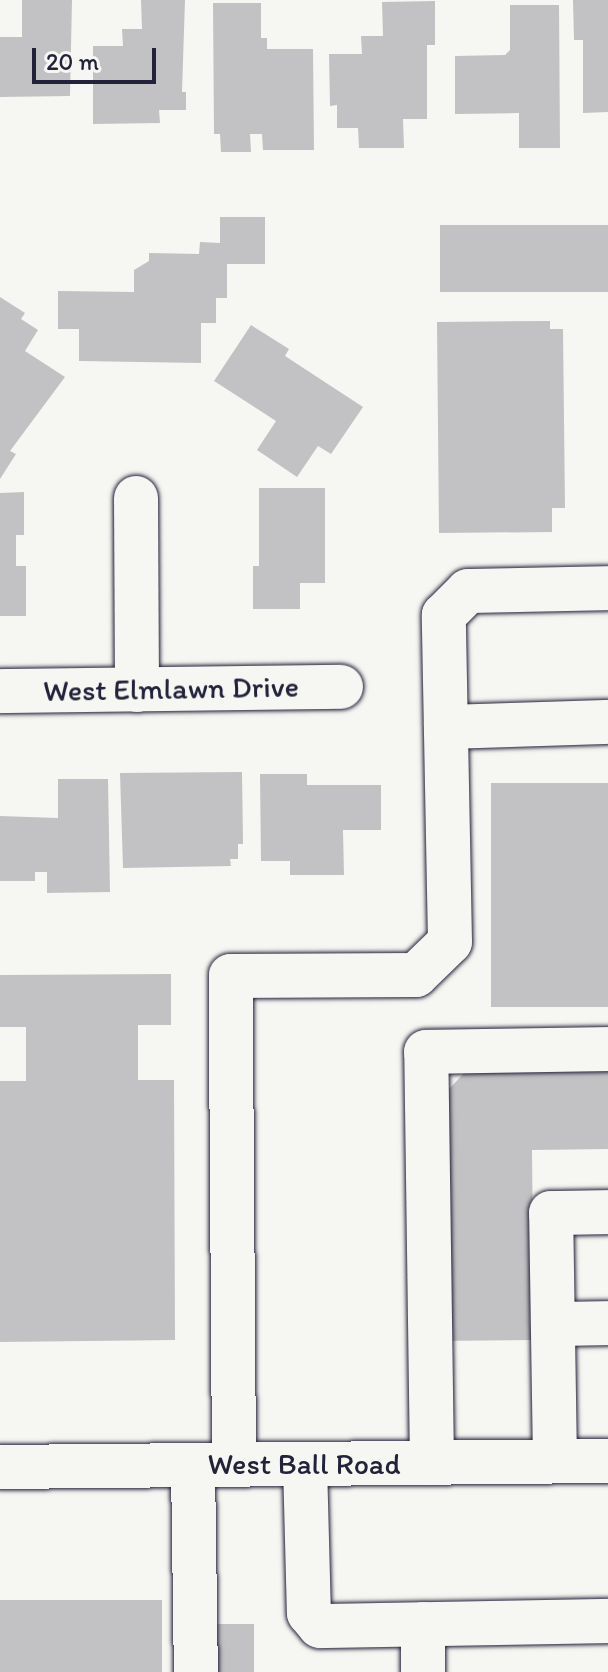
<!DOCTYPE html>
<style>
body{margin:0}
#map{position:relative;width:608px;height:1672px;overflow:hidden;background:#f6f6f2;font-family:Itim,sans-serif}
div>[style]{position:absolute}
.building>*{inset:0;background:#c2c2c4;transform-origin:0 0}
.roads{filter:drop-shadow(0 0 2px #22223b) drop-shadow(0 0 2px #22223b)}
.minor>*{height:44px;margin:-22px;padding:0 22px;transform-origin:22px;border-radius:22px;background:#f6f6f2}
.major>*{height:44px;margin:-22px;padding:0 22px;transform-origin:22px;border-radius:22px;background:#f6f6f2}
span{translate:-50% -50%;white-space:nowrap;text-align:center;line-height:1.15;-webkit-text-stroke:6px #f6f6f2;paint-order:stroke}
.street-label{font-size:30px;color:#22223b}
.scale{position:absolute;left:32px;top:48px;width:124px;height:36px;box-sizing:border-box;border:4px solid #22223b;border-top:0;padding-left:10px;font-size:24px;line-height:28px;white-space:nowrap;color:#22223b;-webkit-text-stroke:6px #f6f6f2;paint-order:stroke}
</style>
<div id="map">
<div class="building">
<div style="clip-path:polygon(22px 0,72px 0,70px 96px,0 97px,0 37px,22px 37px)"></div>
<div style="clip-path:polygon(141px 0,185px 0,182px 92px,186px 92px,186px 110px,159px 110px,160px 123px,93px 124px,93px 46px,123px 46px,122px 29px,142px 29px)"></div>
<div style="clip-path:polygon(573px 0,608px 0,608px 112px,583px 113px,583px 40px,574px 40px)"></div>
<div style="clip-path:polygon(435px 1px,435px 45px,427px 45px,427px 119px,403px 119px,404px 148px,359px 148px,358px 128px,337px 128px,337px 105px,330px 106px,329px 54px,362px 54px,361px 36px,383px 36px,382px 2px)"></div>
<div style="clip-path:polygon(213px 3px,261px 3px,261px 38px,267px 38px,267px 49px,313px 49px,314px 150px,263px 150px,262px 134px,250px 134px,251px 152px,221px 152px,220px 134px,214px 134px)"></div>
<div style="clip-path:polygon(510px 5px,559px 5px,560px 148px,519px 148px,519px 113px,455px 114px,455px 56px,505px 55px,510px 50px)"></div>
<div style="clip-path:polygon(220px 217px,265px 217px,265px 264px,227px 264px,227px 298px,216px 298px,216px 323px,201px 323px,201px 363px,79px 361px,79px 329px,58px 329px,58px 291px,134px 292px,134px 270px,149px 261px,149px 253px,199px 254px,200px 242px,220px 243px)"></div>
<div style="left:608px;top:225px;width:67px;height:168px;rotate:90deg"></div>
<div style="clip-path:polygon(0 297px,25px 313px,21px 319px,38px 330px,25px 351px,65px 377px,10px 451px,16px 454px,0 479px)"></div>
<div style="clip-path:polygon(550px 321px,550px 329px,563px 329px,565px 508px,552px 508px,552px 532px,439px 533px,437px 322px)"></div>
<div style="clip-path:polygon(251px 325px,289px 349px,285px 356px,363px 407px,331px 454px,318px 446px,297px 477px,257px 450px,276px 421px,214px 381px)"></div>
<div style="clip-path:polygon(259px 488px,325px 488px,325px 583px,300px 583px,300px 609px,253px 609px,253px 566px,259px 566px)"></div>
<div style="clip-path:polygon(24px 492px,24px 535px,16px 535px,16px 566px,26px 566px,26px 616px,0 616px,0 493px)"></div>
<div style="clip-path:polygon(242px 772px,243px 844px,238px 844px,238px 859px,230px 859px,231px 866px,123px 868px,120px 773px)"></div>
<div style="clip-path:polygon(260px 774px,307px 774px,307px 785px,381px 785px,381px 830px,343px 830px,344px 875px,290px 875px,290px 861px,261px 861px)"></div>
<div style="clip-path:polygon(58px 779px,108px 779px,110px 892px,47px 893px,47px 872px,35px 872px,35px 881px,0 881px,0 816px,58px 818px)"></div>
<div style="left:608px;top:783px;width:224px;height:117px;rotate:90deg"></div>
<div style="clip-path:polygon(171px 974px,171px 1025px,138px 1025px,138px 1080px,174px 1080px,175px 1340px,0 1342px,0 1081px,26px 1081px,26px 1027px,0 1027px,0 975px)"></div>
<div style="clip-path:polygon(468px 1069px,608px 1069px,608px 1149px,532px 1150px,534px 1340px,435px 1341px,434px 1105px)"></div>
<div style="left:0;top:1600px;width:162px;height:72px"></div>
<div style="left:217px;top:1624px;width:37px;height:48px"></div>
</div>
<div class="roads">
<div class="minor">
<div style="left:136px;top:498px;width:192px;rotate:89.7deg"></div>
<div style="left:0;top:691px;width:341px;rotate:-0.7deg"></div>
<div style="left:446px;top:727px;width:162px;rotate:-1.8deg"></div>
<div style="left:553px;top:1324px;width:55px;rotate:-1deg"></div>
<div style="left:555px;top:1461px;width:248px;rotate:-90.9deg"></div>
<div style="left:551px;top:1213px;width:57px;rotate:-1deg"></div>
<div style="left:432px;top:1463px;width:411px;rotate:-90.8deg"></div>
<div style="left:426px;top:1052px;width:182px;rotate:-0.9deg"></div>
<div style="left:305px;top:1464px;width:149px;rotate:88.5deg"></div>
<div style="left:309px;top:1613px;width:17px;rotate:50deg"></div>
<div style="left:320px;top:1626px;width:288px;rotate:-1deg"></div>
<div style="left:193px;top:1465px;width:207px;rotate:89.2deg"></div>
<div style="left:234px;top:1465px;width:489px;rotate:-90.4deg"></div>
<div style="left:231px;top:976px;width:185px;rotate:-0.3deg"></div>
<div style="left:416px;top:975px;width:47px;rotate:-44.1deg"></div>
<div style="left:450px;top:942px;width:327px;rotate:-91.1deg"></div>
<div style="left:444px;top:615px;width:34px;rotate:-45deg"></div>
<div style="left:468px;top:591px;width:140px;rotate:-1.2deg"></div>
<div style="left:423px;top:1624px;width:48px;rotate:90deg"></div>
</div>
<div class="major">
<div style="left:0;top:1467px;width:608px;rotate:-0.57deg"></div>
</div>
</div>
<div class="street-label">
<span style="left:171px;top:689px;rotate:-1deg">West Elmlawn Drive</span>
<span style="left:304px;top:1464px">West Ball Road</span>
</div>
<div class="scale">20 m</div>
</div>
